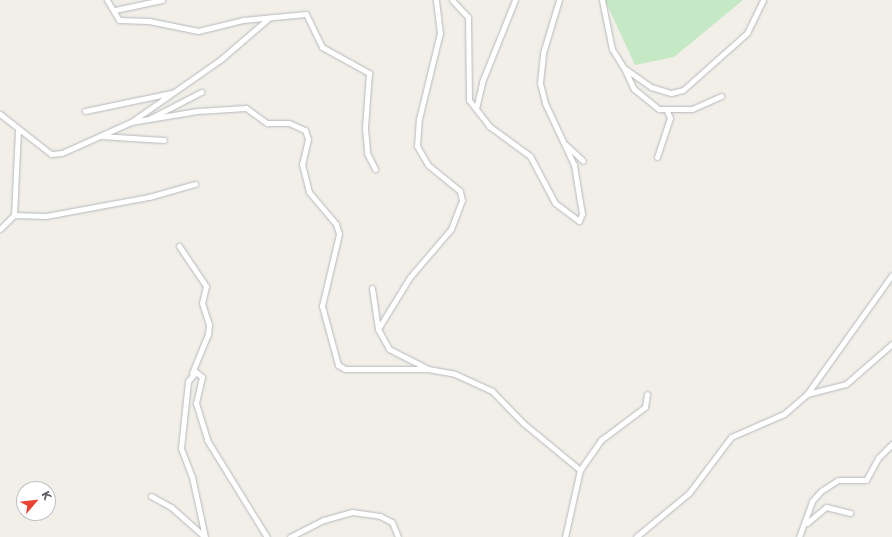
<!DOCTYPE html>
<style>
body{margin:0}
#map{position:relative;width:892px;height:537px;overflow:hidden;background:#f1efe8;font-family:"DejaVu Sans",sans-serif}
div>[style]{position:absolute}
.green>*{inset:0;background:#c5e8c5}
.roads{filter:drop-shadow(0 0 1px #b5b8bc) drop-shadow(0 0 1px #b5b8bc)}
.minor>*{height:5px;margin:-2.5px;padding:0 2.5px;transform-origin:2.5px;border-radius:2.5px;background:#fff}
span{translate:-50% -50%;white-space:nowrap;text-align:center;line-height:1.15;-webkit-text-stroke:3.5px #fff;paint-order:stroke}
.north{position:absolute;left:16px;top:481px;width:40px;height:40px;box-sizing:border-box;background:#fff;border:1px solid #bfc1c3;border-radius:50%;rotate:62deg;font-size:11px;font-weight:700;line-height:16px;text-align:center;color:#5f6368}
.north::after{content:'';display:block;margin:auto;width:14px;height:18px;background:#ea4335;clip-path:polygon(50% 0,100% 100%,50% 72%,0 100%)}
</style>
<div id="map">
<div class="green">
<div style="clip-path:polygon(605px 0,743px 0,674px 57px,635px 65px)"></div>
</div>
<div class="roads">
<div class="minor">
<div style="left:107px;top:0;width:23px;rotate:59deg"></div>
<div style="left:119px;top:20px;width:30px;rotate:2deg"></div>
<div style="left:149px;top:21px;width:50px;rotate:11.5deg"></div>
<div style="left:198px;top:31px;width:46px;rotate:-13.7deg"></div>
<div style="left:243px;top:20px;width:63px;rotate:-5.4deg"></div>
<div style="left:306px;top:14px;width:37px;rotate:64deg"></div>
<div style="left:322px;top:47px;width:54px;rotate:29deg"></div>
<div style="left:369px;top:73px;width:55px;rotate:94.2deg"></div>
<div style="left:365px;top:128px;width:25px;rotate:85deg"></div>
<div style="left:367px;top:153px;width:18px;rotate:63deg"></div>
<div style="left:452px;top:0;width:23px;rotate:47deg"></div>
<div style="left:468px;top:17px;width:83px;rotate:89.3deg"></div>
<div style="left:469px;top:100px;width:33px;rotate:52deg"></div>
<div style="left:489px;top:126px;width:51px;rotate:36.2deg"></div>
<div style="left:530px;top:156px;width:53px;rotate:62deg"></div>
<div style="left:555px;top:203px;width:30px;rotate:37deg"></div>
<div style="left:579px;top:221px;width:8px;rotate:-67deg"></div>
<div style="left:582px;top:214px;width:50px;rotate:-99.3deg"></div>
<div style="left:574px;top:165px;width:68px;rotate:-115.1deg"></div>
<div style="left:545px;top:103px;width:21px;rotate:-104deg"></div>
<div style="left:540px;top:83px;width:30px;rotate:-84deg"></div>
<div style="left:543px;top:53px;width:55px;rotate:-73.2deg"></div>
<div style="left:602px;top:0;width:50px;rotate:78.5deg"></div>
<div style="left:612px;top:49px;width:22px;rotate:58deg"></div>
<div style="left:624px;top:68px;width:33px;rotate:35deg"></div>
<div style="left:651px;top:87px;width:21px;rotate:17deg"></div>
<div style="left:671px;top:93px;width:12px;rotate:-14deg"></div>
<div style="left:683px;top:90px;width:86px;rotate:-41.7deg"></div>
<div style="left:747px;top:33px;width:37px;rotate:-64deg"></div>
<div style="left:115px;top:10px;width:48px;rotate:-12deg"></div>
<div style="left:624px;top:68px;width:23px;rotate:65deg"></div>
<div style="left:634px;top:89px;width:32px;rotate:39deg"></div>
<div style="left:659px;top:109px;width:33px"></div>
<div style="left:692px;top:109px;width:32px;rotate:-24deg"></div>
<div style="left:476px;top:109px;width:28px;rotate:-77deg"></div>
<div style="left:482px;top:82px;width:88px;rotate:-68.1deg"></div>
<div style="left:85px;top:111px;width:88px;rotate:-11.8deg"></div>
<div style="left:0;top:114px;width:65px;rotate:38.1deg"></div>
<div style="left:51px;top:154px;width:11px;rotate:-5deg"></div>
<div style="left:62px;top:153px;width:76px;rotate:-24.2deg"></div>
<div style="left:131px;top:122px;width:108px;rotate:-34.9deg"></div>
<div style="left:220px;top:60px;width:65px;rotate:-40.6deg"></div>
<div style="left:149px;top:119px;width:59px;rotate:-27.4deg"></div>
<div style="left:131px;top:122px;width:67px;rotate:-9.5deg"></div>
<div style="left:197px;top:111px;width:49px;rotate:-3.5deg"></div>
<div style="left:246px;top:108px;width:26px;rotate:36deg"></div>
<div style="left:267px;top:123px;width:22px"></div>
<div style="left:289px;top:123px;width:17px;rotate:24deg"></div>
<div style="left:305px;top:130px;width:9px;rotate:72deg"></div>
<div style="left:308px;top:139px;width:26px;rotate:103deg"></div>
<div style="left:302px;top:164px;width:29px;rotate:76deg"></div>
<div style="left:309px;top:192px;width:42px;rotate:49.8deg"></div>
<div style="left:336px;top:224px;width:10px;rotate:73deg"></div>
<div style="left:339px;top:234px;width:74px;rotate:103.3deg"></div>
<div style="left:322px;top:306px;width:61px;rotate:74.8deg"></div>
<div style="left:338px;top:365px;width:8px;rotate:30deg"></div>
<div style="left:345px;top:369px;width:83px"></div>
<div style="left:428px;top:369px;width:27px;rotate:10deg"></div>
<div style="left:455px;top:374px;width:41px;rotate:24.7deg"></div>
<div style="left:492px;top:391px;width:45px;rotate:45.9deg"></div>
<div style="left:523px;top:423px;width:74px;rotate:39.5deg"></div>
<div style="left:100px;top:136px;width:64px;rotate:3.6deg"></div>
<div style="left:566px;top:145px;width:23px;rotate:43deg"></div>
<div style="left:657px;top:157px;width:41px;rotate:-71.6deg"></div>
<div style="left:670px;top:118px;width:8px;rotate:-113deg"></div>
<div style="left:14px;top:215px;width:32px;rotate:2deg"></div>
<div style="left:46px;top:216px;width:105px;rotate:-10.5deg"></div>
<div style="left:149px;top:197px;width:48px;rotate:-15.8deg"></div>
<div style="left:0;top:229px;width:20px;rotate:-45deg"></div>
<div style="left:14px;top:215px;width:85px;rotate:-87.3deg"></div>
<div style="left:179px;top:246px;width:48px;rotate:56deg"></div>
<div style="left:206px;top:286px;width:17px;rotate:103deg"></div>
<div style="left:202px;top:303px;width:23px;rotate:72deg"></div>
<div style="left:209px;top:325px;width:9px;rotate:96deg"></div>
<div style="left:208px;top:334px;width:42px;rotate:112.3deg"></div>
<div style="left:372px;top:288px;width:41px;rotate:81.7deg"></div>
<div style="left:378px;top:329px;width:23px;rotate:61deg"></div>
<div style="left:389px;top:349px;width:44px;rotate:27.1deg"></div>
<div style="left:378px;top:329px;width:61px;rotate:-58.4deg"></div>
<div style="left:410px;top:277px;width:63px;rotate:-49.5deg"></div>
<div style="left:451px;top:229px;width:31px;rotate:-69deg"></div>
<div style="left:462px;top:200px;width:9px;rotate:-103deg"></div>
<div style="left:460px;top:191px;width:41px;rotate:-140.9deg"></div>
<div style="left:428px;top:165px;width:22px;rotate:-120deg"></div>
<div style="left:417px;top:146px;width:27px;rotate:-86deg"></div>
<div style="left:419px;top:119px;width:89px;rotate:-76.3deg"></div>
<div style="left:440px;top:33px;width:33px;rotate:-97deg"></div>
<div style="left:807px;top:394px;width:146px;rotate:-54.5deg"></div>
<div style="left:151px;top:496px;width:23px;rotate:29deg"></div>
<div style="left:171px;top:507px;width:45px;rotate:41.4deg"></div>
<div style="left:807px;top:523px;width:25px;rotate:-40deg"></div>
<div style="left:826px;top:507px;width:25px;rotate:14deg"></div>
<div style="left:205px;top:537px;width:61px;rotate:-102.2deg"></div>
<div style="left:192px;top:477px;width:31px;rotate:-111deg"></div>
<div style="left:181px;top:448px;width:67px;rotate:-84deg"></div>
<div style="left:188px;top:381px;width:12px;rotate:-48deg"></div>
<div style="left:196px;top:372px;width:8px;rotate:40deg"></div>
<div style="left:202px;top:377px;width:27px;rotate:103deg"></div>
<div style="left:196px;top:403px;width:39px;rotate:73deg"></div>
<div style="left:207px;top:440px;width:114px;rotate:58.3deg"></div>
<div style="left:290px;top:537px;width:38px;rotate:-27deg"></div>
<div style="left:324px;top:520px;width:29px;rotate:-16deg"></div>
<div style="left:352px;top:512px;width:28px;rotate:8deg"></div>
<div style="left:380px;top:516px;width:13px;rotate:27deg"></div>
<div style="left:392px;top:522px;width:16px;rotate:68deg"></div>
<div style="left:565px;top:537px;width:69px;rotate:-77.4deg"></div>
<div style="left:580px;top:470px;width:37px;rotate:-55deg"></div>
<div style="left:601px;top:440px;width:55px;rotate:-36.9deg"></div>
<div style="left:645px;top:407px;width:13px;rotate:-81deg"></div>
<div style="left:636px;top:537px;width:69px;rotate:-39.7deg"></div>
<div style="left:689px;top:493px;width:70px;rotate:-53.1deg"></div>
<div style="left:731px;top:437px;width:58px;rotate:-23.5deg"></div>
<div style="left:784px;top:414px;width:30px;rotate:-41deg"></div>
<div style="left:807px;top:394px;width:40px;rotate:-14.4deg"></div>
<div style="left:846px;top:384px;width:61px;rotate:-41deg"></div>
<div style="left:799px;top:537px;width:38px;rotate:-70deg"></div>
<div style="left:812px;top:501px;width:13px;rotate:-48deg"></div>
<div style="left:821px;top:491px;width:20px;rotate:-33deg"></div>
<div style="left:838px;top:480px;width:28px"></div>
<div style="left:866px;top:480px;width:25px;rotate:-61deg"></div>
<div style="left:878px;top:458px;width:20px;rotate:-45deg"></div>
</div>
</div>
<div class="north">K</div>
</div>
